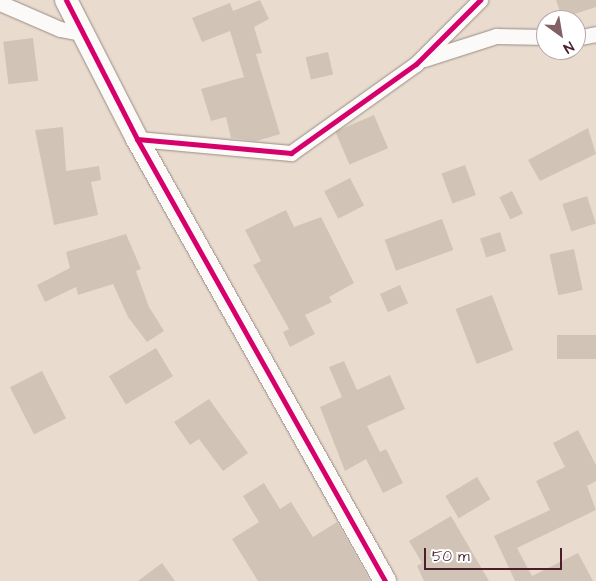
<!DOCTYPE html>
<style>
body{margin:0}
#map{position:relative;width:596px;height:581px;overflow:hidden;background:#e9dcce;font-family:"Architects Daughter",sans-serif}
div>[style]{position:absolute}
.building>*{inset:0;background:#d1c4b6;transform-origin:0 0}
.roads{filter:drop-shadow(0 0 1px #998b86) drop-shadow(0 0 1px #998b86)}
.street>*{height:15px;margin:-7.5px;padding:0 7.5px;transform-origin:7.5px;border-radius:7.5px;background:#fcfaf8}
.secondary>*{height:22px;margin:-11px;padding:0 11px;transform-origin:11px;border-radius:11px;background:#fcfaf8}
.cycleway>*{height:5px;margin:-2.5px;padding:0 2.5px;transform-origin:2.5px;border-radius:2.5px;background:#d6006c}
span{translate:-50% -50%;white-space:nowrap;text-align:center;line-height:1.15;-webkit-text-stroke:4px #fff;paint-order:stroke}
.north{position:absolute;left:536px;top:10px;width:50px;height:50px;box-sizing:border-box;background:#fff;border:1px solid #b7a5aa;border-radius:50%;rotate:148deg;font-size:14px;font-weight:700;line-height:20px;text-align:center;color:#4a1f2b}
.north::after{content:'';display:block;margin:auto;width:18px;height:22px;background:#826164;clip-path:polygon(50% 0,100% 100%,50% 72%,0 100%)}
.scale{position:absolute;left:424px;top:548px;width:138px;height:22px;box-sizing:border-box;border:2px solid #4a1f2b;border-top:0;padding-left:6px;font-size:15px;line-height:18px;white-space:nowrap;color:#4a1f2b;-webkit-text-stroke:4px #fff;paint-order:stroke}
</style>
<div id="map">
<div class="building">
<div style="clip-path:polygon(260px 0,269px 19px,254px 27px,262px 53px,256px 54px,280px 134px,257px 141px,231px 138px,226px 117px,211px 121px,201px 89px,244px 77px,230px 31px,202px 42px,192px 18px,230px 3px,233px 11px)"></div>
<div style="clip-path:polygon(556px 0,596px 0,596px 7px,562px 18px)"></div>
<div style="left:33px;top:38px;width:43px;height:30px;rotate:83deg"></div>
<div style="left:328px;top:52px;width:23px;height:23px;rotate:77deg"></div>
<div style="left:374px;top:115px;width:36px;height:42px;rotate:67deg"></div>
<div style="clip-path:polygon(63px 127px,66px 171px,99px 166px,101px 180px,91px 182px,98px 215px,54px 225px,35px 130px)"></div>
<div style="clip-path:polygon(588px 128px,596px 154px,540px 181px,528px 160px)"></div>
<div style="left:465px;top:165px;width:32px;height:25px;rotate:70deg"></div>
<div style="left:350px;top:178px;width:31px;height:29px;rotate:63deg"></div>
<div style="left:512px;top:191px;width:25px;height:14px;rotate:64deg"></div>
<div style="left:587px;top:196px;width:29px;height:26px;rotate:72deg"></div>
<div style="clip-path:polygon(286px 210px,294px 227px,321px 217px,354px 283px,329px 297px,332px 302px,305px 315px,315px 334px,290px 347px,283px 332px,289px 329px,253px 265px,261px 261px,245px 230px)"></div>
<div style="left:442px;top:219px;width:33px;height:61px;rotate:70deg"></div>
<div style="left:500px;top:232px;width:20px;height:21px;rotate:72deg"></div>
<div style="clip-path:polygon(126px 234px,141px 269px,136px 271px,149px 307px,164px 331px,147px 342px,128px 317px,113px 284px,78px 295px,76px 287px,45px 302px,37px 285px,70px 268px,66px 252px)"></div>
<div style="left:574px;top:249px;width:42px;height:25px;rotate:78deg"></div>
<div style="left:400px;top:285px;width:20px;height:22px;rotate:66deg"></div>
<div style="left:492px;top:295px;width:59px;height:39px;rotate:69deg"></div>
<div style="left:596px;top:335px;width:24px;height:39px;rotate:90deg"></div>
<div style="left:156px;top:348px;width:33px;height:55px;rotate:59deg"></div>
<div style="clip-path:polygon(344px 361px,357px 390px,390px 375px,405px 409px,367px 426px,380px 452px,386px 449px,403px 483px,383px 493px,366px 459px,345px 471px,320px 407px,342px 397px,329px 367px)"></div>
<div style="left:42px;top:371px;width:53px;height:36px;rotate:63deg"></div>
<div style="clip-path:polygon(209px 399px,248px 453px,223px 471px,199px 439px,190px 445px,174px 422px)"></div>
<div style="clip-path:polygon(578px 430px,596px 465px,596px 481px,587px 486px,596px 510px,517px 548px,532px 576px,578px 553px,593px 581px,515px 581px,494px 536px,550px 510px,536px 481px,565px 467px,553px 443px)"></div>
<div style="left:477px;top:477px;width:26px;height:37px;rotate:59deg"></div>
<div style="clip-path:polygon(264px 483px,280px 509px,291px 502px,313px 537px,337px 522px,370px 581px,258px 581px,232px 539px,259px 522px,243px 496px)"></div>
<div style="clip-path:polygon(451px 516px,489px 581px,424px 581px,417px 566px,422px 563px,409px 541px)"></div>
<div style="clip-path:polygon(162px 563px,175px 581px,138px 581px)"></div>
</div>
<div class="roads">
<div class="street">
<div style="left:0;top:3px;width:65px;rotate:23.4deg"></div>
<div style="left:60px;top:29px;width:26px;rotate:11deg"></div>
<div style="left:576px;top:38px;width:20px;rotate:-11deg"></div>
<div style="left:424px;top:59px;width:76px;rotate:-17.7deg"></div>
<div style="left:496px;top:36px;width:50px;rotate:1.1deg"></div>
<div style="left:137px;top:139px;width:155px;rotate:5.2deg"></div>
<div style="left:291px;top:153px;width:153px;rotate:-35.5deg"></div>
<div style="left:416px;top:64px;width:91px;rotate:-45deg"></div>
</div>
<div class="secondary">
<div style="left:66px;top:0;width:156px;rotate:62.9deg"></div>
<div style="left:137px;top:139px;width:507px;rotate:60.7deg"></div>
</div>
</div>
<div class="cycleway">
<div style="left:66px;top:0;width:156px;rotate:62.9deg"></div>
<div style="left:137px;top:139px;width:507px;rotate:60.7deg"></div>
<div style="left:137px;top:139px;width:155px;rotate:5.2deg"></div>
<div style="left:291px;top:153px;width:153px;rotate:-35.5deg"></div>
<div style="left:416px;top:64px;width:91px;rotate:-45deg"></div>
</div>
<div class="north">N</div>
<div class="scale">50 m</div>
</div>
